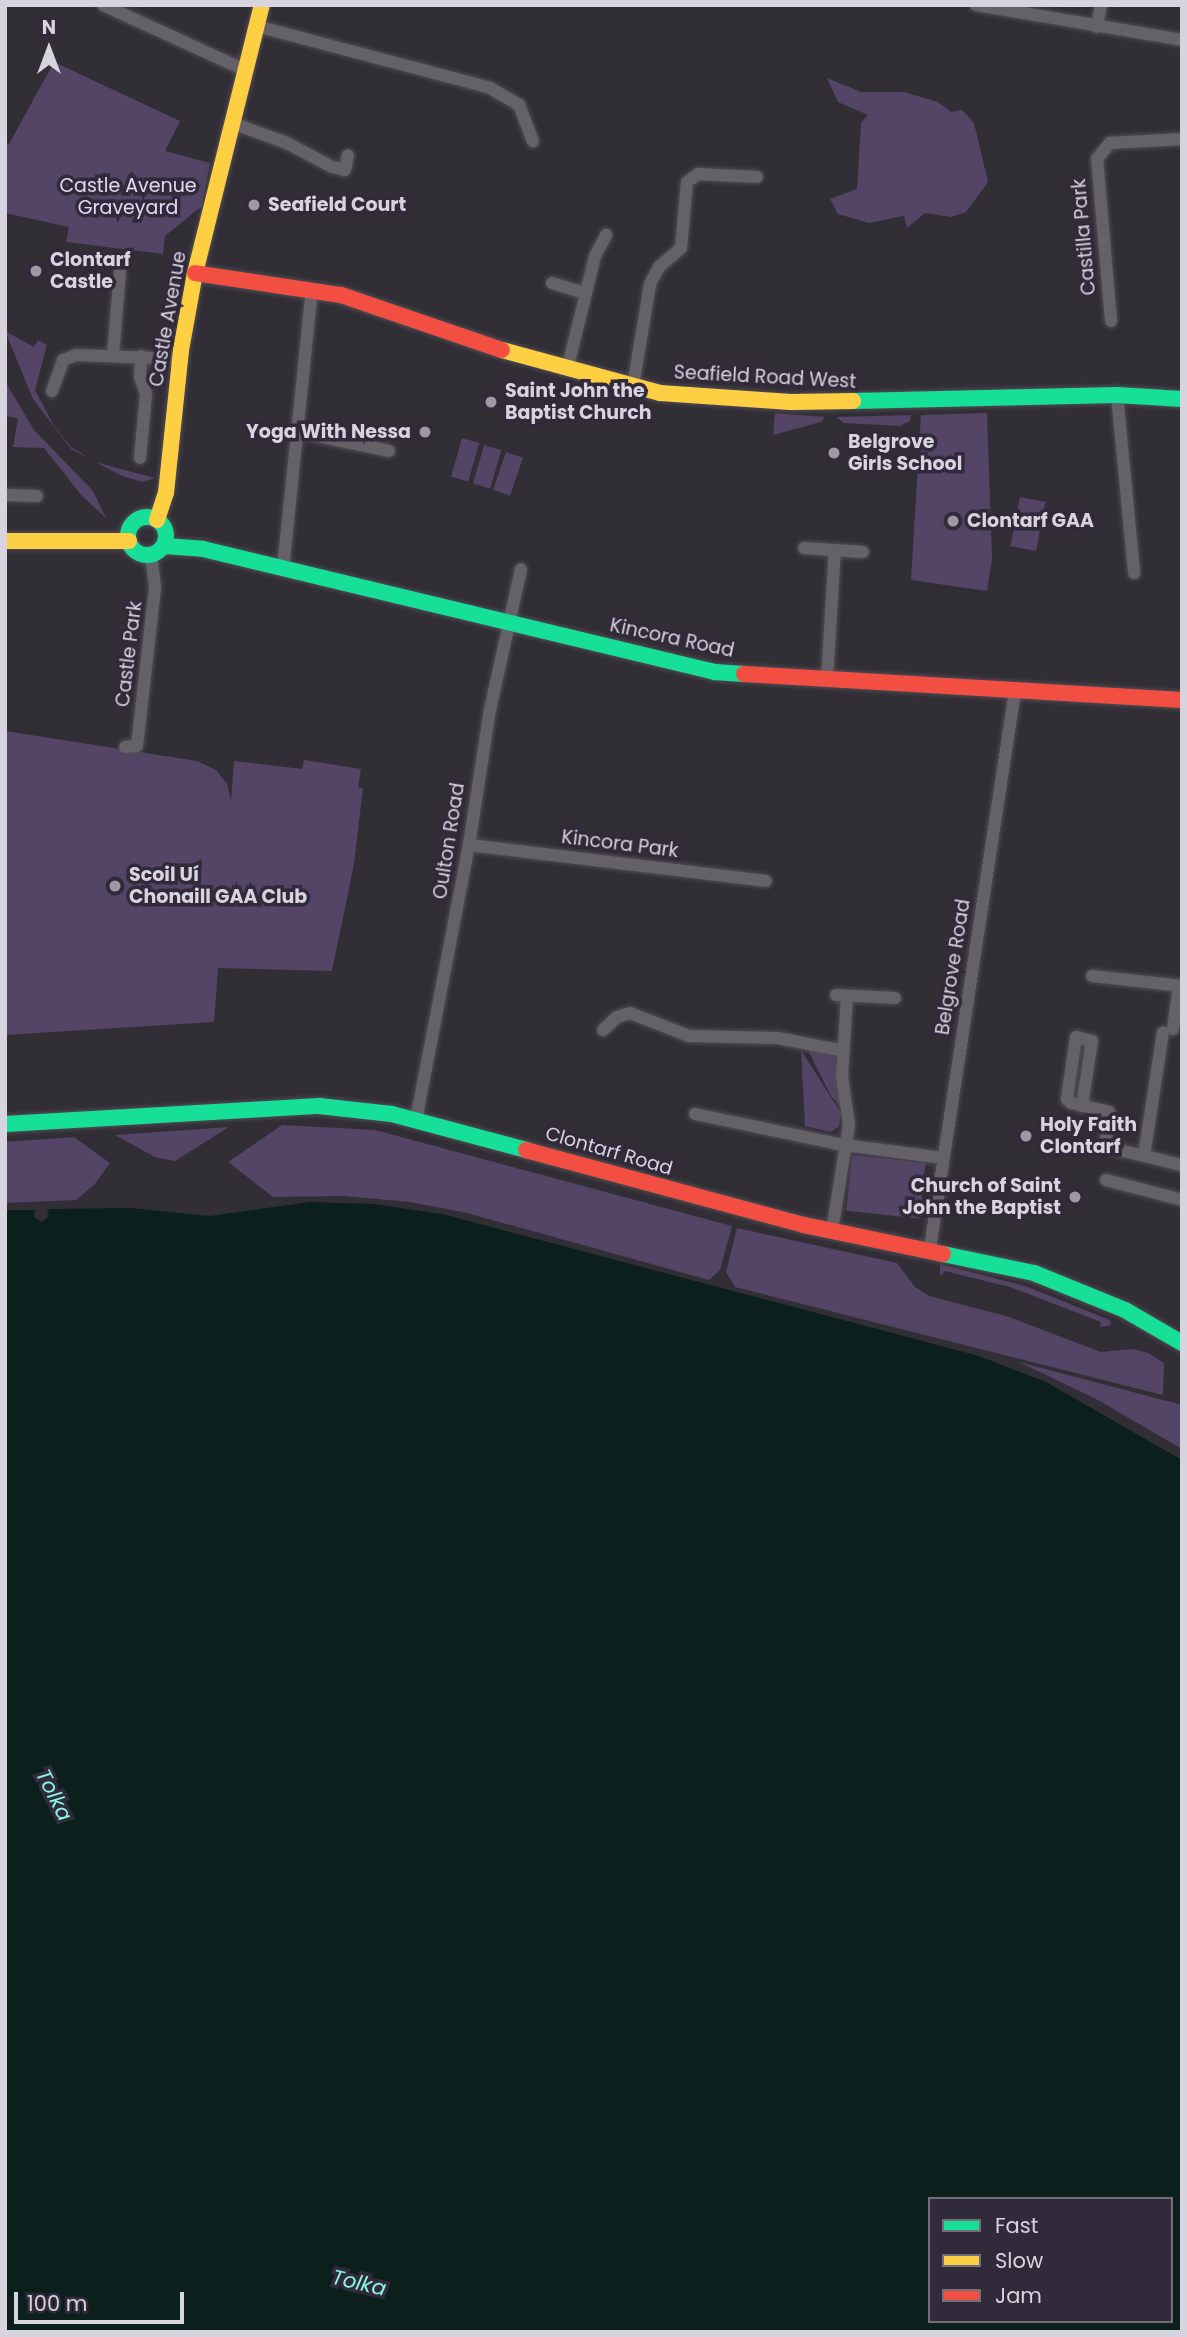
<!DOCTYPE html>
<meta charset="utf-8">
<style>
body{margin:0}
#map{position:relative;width:1187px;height:2337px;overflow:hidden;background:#322e36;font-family:Poppins,sans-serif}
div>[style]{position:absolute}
.green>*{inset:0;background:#544466;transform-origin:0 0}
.water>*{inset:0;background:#0b1f1d}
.roads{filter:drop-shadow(0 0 2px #4f4c54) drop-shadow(0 0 2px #4f4c54)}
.street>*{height:12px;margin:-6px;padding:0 6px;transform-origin:6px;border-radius:6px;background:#646168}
.fast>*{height:16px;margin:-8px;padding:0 8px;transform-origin:8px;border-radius:8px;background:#16e098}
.fast>.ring{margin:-8px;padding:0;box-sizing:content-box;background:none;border:16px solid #16e098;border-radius:50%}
.slow>*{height:16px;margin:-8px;padding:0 8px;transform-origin:8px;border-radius:8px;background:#ffcf43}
.jam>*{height:16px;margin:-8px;padding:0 8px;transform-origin:8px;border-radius:8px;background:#f24e42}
.dots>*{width:19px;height:19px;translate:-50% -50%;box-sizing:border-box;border:4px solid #312a3a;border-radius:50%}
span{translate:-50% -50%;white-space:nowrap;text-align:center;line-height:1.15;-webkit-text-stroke:7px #312a3a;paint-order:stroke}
.park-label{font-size:19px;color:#e4d7f5}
.poi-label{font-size:19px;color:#d8d4df;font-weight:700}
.left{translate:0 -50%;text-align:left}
.right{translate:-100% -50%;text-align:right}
.street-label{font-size:19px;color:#d8d4df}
.water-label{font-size:21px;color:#86f6e2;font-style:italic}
.frame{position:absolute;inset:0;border:7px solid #d8d4df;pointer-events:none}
.legend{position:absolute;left:928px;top:2197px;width:245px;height:126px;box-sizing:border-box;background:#312a3a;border:2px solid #746e7c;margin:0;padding:9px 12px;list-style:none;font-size:21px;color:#d8d4df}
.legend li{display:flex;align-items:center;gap:14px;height:35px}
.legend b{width:35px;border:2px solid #746e7c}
.north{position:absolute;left:14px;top:14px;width:70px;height:70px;-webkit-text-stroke:5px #312a3a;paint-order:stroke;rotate:0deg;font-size:19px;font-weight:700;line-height:28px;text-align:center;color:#d8d4df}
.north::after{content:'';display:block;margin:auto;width:24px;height:32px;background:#d8d4df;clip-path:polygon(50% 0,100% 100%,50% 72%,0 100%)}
.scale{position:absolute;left:14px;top:2292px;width:170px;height:32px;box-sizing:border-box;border:4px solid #d8d4df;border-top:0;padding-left:9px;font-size:21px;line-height:24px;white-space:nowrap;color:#d8d4df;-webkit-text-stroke:5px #312a3a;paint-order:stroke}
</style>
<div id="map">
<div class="green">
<div style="clip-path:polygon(54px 62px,180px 121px,165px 151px,210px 163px,202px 206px,165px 236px,163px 254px,66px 242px,69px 227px,5px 213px,5px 143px,9px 144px)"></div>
<div style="clip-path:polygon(827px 78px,861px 92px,904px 92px,938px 102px,951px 112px,962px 110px,974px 123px,988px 182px,966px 212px,951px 217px,925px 213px,907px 228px,904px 216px,869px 223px,838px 214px,830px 199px,857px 189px,861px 123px,868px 115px,838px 102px)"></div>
<div style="clip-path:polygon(5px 331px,34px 347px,38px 340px,47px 345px,35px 390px,54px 426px,71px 447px,95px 462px,155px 478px,143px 482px,122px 476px,71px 449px,33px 399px)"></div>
<div style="clip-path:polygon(5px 381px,34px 430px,93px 491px,106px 518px,82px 496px,44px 448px,13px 447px,18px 418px,5px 416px)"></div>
<div style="clip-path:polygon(775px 413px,825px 417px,821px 422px,773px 435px)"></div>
<div style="clip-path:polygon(987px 413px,992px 559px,987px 591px,911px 580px,921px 415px)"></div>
<div style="clip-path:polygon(911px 415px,910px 421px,900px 426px,844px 423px,836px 417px)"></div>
<div style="left:462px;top:438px;width:18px;height:40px;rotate:16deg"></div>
<div style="left:484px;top:445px;width:18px;height:40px;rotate:16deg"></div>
<div style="left:506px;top:452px;width:18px;height:40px;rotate:19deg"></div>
<div style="left:1020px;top:497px;width:26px;height:50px;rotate:11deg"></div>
<div style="clip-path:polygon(5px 731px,197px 761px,216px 770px,227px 784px,231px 800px,234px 761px,302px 769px,304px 760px,361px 769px,358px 787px,363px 788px,354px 864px,332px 971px,218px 968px,214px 1022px,5px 1035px)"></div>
<div style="clip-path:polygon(807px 1048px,835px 1055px,842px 1108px,831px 1096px)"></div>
<div style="clip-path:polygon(801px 1050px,841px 1113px,839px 1126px,831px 1132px,805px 1126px)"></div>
<div style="clip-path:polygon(282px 1125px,375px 1130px,732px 1226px,720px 1270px,709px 1280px,467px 1213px,410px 1202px,344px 1196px,273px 1197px,228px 1162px)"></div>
<div style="clip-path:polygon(229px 1127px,175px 1161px,155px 1157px,115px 1135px)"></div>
<div style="clip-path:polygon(74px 1137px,110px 1163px,94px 1185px,76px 1200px,5px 1203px,5px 1142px)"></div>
<div style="left:852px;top:1155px;width:74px;height:56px;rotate:6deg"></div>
<div style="clip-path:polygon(737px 1228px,897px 1263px,915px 1287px,929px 1296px,1006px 1316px,1101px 1352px,1133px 1349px,1148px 1353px,1164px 1363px,1163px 1395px,735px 1287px,726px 1272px)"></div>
<div style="clip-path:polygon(940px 1264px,1025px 1286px,1110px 1320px,1111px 1325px,1100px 1327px,1101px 1322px,1010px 1287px,945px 1271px,940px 1276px)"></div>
<div style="clip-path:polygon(1019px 1362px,1182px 1405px,1182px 1449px,1098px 1400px)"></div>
</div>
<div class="water">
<div style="clip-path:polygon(evenodd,310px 1202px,373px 1204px,442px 1214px,979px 1356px,1046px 1382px,1182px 1460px,1182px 2332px,5px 2332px,5px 1210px,35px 1210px,34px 1217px,42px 1222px,49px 1216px,47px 1209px,130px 1208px,210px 1216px,310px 1202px,930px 2199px,1171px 2199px,1171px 2321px,930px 2321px,930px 2199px)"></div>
</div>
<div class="roads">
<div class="street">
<div style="left:103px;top:5px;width:156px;rotate:24.6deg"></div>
<div style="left:976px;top:5px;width:209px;rotate:9.6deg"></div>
<div style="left:256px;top:26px;width:242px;rotate:14.8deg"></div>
<div style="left:490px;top:88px;width:34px;rotate:30deg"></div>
<div style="left:519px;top:105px;width:39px;rotate:69deg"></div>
<div style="left:1097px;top:27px;width:22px;rotate:-80deg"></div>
<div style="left:232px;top:123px;width:59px;rotate:20deg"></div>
<div style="left:287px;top:143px;width:51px;rotate:28.1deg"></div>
<div style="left:332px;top:167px;width:13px;rotate:13deg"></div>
<div style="left:345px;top:170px;width:15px;rotate:-79deg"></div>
<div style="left:552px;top:283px;width:34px;rotate:17deg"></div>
<div style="left:1111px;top:321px;width:163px;rotate:-94.9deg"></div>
<div style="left:1097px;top:159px;width:21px;rotate:-51deg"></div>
<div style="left:1110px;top:143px;width:72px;rotate:-3.2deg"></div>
<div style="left:113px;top:355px;width:83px;rotate:-85.2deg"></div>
<div style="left:567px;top:370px;width:117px;rotate:-76.2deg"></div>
<div style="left:595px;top:256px;width:24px;rotate:-62deg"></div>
<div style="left:633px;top:386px;width:103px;rotate:-80.5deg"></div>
<div style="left:650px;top:284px;width:19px;rotate:-62deg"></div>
<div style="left:659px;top:267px;width:29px;rotate:-41deg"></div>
<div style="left:681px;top:248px;width:66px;rotate:-84.8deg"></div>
<div style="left:687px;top:182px;width:14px;rotate:-36deg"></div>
<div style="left:698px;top:174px;width:59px;rotate:2.9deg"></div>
<div style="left:52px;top:391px;width:33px;rotate:-70deg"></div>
<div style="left:63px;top:360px;width:14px;rotate:-21deg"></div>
<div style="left:76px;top:355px;width:104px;rotate:2.2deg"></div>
<div style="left:1117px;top:395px;width:179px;rotate:84.5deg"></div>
<div style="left:298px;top:432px;width:93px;rotate:11.8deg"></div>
<div style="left:140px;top:458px;width:64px;rotate:-84.6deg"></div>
<div style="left:146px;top:394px;width:18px;rotate:-109deg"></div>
<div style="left:140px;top:377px;width:21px;rotate:-87deg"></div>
<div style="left:5px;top:495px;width:32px;rotate:2deg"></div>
<div style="left:804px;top:548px;width:59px;rotate:3.9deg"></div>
<div style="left:283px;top:569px;width:281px;rotate:-84.1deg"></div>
<div style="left:827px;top:679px;width:129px;rotate:-86.5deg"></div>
<div style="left:125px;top:747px;width:12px;rotate:-5deg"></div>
<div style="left:137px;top:746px;width:160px;rotate:-83.5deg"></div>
<div style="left:155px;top:587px;width:33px;rotate:-97deg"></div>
<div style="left:469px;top:845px;width:299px;rotate:6.9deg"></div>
<div style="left:1092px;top:976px;width:91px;rotate:6.3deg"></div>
<div style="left:836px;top:995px;width:59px;rotate:2.9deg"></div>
<div style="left:1173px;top:1029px;width:43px;rotate:-82.1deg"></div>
<div style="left:603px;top:1030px;width:19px;rotate:-43deg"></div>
<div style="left:617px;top:1017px;width:14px;rotate:-17deg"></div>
<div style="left:630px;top:1013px;width:63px;rotate:21.3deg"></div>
<div style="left:689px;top:1036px;width:89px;rotate:1.3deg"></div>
<div style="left:778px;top:1038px;width:67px;rotate:11.1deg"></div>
<div style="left:1082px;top:1106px;width:66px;rotate:-81.3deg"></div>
<div style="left:1092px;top:1041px;width:16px;rotate:-166deg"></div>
<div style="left:1076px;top:1037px;width:63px;rotate:98.3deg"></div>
<div style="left:1067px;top:1099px;width:6px;rotate:45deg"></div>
<div style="left:1071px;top:1103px;width:39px;rotate:13deg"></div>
<div style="left:1109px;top:1112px;width:29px;rotate:96deg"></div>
<div style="left:1106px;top:1141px;width:9px;rotate:54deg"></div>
<div style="left:1111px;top:1148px;width:73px;rotate:13.5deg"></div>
<div style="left:695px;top:1114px;width:152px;rotate:11.8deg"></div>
<div style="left:844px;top:1145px;width:100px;rotate:7.5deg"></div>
<div style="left:416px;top:1120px;width:280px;rotate:-79.1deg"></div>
<div style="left:469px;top:845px;width:137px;rotate:-81.2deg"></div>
<div style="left:490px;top:710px;width:144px;rotate:-77.6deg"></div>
<div style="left:1144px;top:1156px;width:125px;rotate:-81.3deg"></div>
<div style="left:1106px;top:1180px;width:79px;rotate:14.7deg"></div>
<div style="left:832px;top:1231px;width:107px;rotate:-80.9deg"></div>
<div style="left:849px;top:1125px;width:49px;rotate:-98.1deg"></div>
<div style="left:842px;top:1076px;width:79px;rotate:-86.4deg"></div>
<div style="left:930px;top:1248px;width:563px;rotate:-81.32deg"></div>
</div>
<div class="fast">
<div style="left:853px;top:401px;width:264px;rotate:-1.3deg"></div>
<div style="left:1117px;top:395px;width:65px;rotate:3.5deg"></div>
<div class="ring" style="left:128px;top:517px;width:22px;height:22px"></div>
<div style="left:164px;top:546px;width:39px;rotate:4deg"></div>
<div style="left:203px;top:549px;width:527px;rotate:13.51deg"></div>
<div style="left:715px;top:672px;width:29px;rotate:4deg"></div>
<div style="left:5px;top:1124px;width:315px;rotate:-3.3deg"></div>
<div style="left:319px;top:1106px;width:73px;rotate:6.3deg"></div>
<div style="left:392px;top:1114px;width:139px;rotate:15deg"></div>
<div style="left:943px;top:1254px;width:93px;rotate:11.8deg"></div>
<div style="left:1034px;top:1273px;width:98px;rotate:22.1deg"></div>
<div style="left:1125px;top:1310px;width:66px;rotate:30.1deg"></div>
</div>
<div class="slow">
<div style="left:502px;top:350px;width:164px;rotate:15.2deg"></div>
<div style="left:660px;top:393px;width:131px;rotate:3.9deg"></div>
<div style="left:791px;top:402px;width:62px;rotate:-0.9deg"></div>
<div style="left:157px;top:520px;width:28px;rotate:-72deg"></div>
<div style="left:166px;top:493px;width:144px;rotate:-84deg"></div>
<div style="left:181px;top:350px;width:78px;rotate:-79.7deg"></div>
<div style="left:195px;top:273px;width:276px;rotate:-76deg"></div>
<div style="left:5px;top:541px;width:124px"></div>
</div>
<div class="jam">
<div style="left:195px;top:273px;width:148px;rotate:8.6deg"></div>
<div style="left:341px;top:295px;width:170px;rotate:18.9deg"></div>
<div style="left:744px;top:674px;width:439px;rotate:3.4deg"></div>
<div style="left:526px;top:1150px;width:288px;rotate:15.1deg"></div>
<div style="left:804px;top:1225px;width:142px;rotate:11.8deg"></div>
</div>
</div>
<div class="dots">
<div style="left:254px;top:205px;background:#9e9aa4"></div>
<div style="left:36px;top:271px;background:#9e9aa4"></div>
<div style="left:491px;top:402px;background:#9e9aa4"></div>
<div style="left:425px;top:432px;background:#9e9aa4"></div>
<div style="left:834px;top:453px;background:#9e9aa4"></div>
<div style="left:953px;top:521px;background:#9e9aa4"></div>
<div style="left:115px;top:886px;background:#9e9aa4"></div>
<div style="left:1026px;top:1136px;background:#9e9aa4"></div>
<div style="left:1075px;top:1197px;background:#9e9aa4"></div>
</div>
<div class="park-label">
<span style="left:128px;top:197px">Castle Avenue<br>Graveyard</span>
</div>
<div class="poi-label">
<span class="left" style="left:268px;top:205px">Seafield Court</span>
<span class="left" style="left:50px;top:271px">Clontarf<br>Castle</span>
<span class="left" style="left:505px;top:402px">Saint John the<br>Baptist Church</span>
<span class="right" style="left:411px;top:432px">Yoga With Nessa</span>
<span class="left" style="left:848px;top:453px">Belgrove<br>Girls School</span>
<span class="left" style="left:967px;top:521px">Clontarf GAA</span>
<span class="left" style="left:129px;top:886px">Scoil Uí<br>Chonaill GAA Club</span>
<span class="left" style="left:1040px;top:1136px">Holy Faith<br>Clontarf</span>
<span class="right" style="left:1061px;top:1197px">Church of Saint<br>John the Baptist</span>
</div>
<div class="street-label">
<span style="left:1084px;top:237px;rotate:-95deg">Castilla Park</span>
<span style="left:168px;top:319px;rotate:-80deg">Castle Avenue</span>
<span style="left:765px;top:377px;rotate:3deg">Seafield Road West</span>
<span style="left:672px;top:638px;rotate:12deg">Kincora Road</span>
<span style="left:129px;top:654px;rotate:-83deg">Castle Park</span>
<span style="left:449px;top:841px;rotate:-81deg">Oulton Road</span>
<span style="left:620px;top:844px;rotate:7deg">Kincora Park</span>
<span style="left:953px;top:967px;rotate:-81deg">Belgrove Road</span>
<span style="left:609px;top:1151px;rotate:16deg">Clontarf Road</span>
</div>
<div class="water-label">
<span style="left:54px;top:1795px;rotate:63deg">Tolka</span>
<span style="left:359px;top:2283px;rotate:13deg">Tolka</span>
</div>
<div class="frame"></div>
<ul class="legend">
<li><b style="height:9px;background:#16e098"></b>Fast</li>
<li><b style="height:9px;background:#ffcf43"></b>Slow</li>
<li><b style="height:9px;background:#f24e42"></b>Jam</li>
</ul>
<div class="north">N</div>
<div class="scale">100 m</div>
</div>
